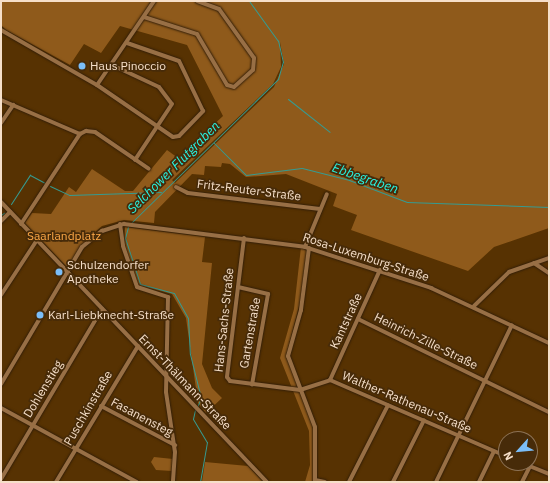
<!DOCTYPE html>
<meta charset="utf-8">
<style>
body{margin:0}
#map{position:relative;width:550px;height:483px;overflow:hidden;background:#573202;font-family:"IBM Plex Sans",sans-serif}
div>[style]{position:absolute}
.green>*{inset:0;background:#8f5a1b}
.stream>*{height:1px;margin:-0.5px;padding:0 0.5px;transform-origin:0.5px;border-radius:0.5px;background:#369b91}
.roads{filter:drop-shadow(0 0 1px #321e08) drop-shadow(0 0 1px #321e08)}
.minor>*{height:4px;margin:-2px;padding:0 2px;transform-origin:2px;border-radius:2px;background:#986f45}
.dots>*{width:11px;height:11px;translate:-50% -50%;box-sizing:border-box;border:2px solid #472b09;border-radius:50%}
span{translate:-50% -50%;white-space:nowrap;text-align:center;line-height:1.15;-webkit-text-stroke:3.5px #472b09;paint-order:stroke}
.poi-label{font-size:12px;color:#f6dfc9}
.left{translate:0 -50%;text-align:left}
.street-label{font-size:12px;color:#f6dfc9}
.park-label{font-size:12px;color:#fea948}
.water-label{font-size:13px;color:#27f4e4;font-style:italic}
.frame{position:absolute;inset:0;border:2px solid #f6dfc9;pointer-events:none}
.north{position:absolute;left:498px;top:431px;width:40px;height:40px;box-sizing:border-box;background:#472b09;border:1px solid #8d7356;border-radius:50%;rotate:243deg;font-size:11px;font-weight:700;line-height:16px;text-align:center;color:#f6dfc9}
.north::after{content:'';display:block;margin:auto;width:14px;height:18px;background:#7bbef8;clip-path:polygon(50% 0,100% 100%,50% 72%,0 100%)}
</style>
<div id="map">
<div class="green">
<div style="clip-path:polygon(evenodd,1px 1px,549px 1px,549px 228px,494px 247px,468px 271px,351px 230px,357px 215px,333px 206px,337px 194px,286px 174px,246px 177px,230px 164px,222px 163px,221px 167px,205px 166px,204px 175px,192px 174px,155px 212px,154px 223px,124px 220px,102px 226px,87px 239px,68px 268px,25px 223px,32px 213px,51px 214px,69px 187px,76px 192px,92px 169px,125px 191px,133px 191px,167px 150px,178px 158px,223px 116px,187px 45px,120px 26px,101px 53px,84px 44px,70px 65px,6px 30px,1px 25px,1px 1px,280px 42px,284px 64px,274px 87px,175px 183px,172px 180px,273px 84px,281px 67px,280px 42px)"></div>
<div style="clip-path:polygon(125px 227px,205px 237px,202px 262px,212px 263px,202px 364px,212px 388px,222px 398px,206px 413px,198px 403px,186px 318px,172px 294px,138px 285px,124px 244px)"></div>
<div style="clip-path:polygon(301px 247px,307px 251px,300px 302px,286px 356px,314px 427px,313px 482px,305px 482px,310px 465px,309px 431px,280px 358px,294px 309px)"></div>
<div style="clip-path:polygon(154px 457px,173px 459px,172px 471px,156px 470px,151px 462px)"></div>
<div style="clip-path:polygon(205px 462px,248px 466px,263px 482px,202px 482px)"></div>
</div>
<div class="stream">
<div style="left:288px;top:99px;width:53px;rotate:38.2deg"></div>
<div style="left:214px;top:143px;width:45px;rotate:45deg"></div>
<div style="left:246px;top:175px;width:56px;rotate:-7.1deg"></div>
<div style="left:302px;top:168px;width:49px;rotate:14.3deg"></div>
<div style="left:349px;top:180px;width:62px;rotate:20.8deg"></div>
<div style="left:407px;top:202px;width:142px;rotate:2deg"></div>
<div style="left:50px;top:186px;width:21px;rotate:25deg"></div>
<div style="left:69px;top:195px;width:92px;rotate:-1.9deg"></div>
<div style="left:11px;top:204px;width:35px;rotate:-57deg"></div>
<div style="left:30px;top:175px;width:17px;rotate:28deg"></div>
<div style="left:1px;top:215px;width:4px;rotate:-34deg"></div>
<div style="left:131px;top:223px;width:206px;rotate:-44.4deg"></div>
<div style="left:278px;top:79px;width:18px;rotate:-74deg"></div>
<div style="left:283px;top:62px;width:22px;rotate:-103deg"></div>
<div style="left:278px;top:41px;width:49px;rotate:-125.9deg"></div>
<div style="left:128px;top:227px;width:11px;rotate:105deg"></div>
<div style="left:125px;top:238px;width:48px;rotate:71.9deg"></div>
<div style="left:140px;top:284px;width:35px;rotate:15deg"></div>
<div style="left:174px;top:293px;width:29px;rotate:61deg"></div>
<div style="left:188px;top:318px;width:36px;rotate:87deg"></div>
<div style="left:190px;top:354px;width:45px;rotate:76deg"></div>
<div style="left:201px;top:398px;width:10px;rotate:114deg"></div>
<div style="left:195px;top:410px;width:9px;rotate:103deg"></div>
<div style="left:193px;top:419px;width:27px;rotate:59deg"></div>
<div style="left:207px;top:442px;width:41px;rotate:99.9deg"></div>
</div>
<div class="roads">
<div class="minor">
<div style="left:144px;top:17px;width:56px;rotate:17.8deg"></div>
<div style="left:197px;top:34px;width:59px;rotate:59.5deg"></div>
<div style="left:227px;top:85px;width:7px;rotate:16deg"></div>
<div style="left:234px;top:87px;width:25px;rotate:-42deg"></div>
<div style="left:253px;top:70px;width:12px;rotate:-85deg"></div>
<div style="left:254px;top:58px;width:60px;rotate:-125.5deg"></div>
<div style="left:219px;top:9px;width:23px;rotate:-160deg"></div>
<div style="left:1px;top:30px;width:111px;rotate:29.8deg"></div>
<div style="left:97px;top:85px;width:92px;rotate:34.4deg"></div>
<div style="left:173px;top:137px;width:6px;rotate:-9deg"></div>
<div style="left:179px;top:136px;width:35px;rotate:-46deg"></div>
<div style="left:203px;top:111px;width:55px;rotate:-115.6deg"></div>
<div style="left:179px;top:61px;width:55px;rotate:-160.9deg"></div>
<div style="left:112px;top:65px;width:52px;rotate:25.1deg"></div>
<div style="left:159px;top:87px;width:21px;rotate:53deg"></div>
<div style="left:172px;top:104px;width:67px;rotate:123.5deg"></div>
<div style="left:97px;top:85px;width:102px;rotate:-55.8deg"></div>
<div style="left:1px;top:100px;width:86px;rotate:23.3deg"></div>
<div style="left:1px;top:123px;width:22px;rotate:-56deg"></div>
<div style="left:176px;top:187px;width:13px;rotate:27deg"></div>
<div style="left:188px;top:193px;width:133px;rotate:6.9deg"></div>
<div style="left:1px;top:202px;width:386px;rotate:46.5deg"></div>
<div style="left:1px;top:221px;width:13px;rotate:-45deg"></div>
<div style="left:21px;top:224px;width:108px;rotate:-56.8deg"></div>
<div style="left:80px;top:134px;width:7px;rotate:-27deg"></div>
<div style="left:86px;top:131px;width:9px;rotate:6deg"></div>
<div style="left:95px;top:132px;width:65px;rotate:34.4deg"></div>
<div style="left:120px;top:224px;width:22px;rotate:82deg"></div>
<div style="left:123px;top:246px;width:43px;rotate:71.1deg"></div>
<div style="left:137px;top:287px;width:33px;rotate:18deg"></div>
<div style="left:168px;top:297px;width:95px;rotate:91.2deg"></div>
<div style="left:166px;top:392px;width:61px;rotate:81.5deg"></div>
<div style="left:175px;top:452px;width:30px;rotate:94deg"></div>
<div style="left:244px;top:238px;width:140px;rotate:97deg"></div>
<div style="left:227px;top:377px;width:5px;rotate:53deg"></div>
<div style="left:230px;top:381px;width:71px;rotate:7.3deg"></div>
<div style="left:305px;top:247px;width:57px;rotate:-67.5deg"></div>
<div style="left:309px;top:248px;width:63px;rotate:97.4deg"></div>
<div style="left:301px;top:310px;width:48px;rotate:105.8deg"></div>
<div style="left:288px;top:356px;width:76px;rotate:69.2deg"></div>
<div style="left:315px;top:427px;width:55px;rotate:90deg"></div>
<div style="left:534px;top:263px;width:18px;rotate:34deg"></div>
<div style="left:238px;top:287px;width:31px;rotate:13deg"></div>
<div style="left:268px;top:294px;width:92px;rotate:100deg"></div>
<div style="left:1px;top:295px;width:66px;rotate:-56.8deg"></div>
<div style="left:474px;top:306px;width:49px;rotate:-44.2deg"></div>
<div style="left:509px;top:272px;width:42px;rotate:-19.3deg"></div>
<div style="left:358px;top:319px;width:212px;rotate:26deg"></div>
<div style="left:330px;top:380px;width:121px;rotate:-65.6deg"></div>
<div style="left:1px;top:384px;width:159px;rotate:-59.4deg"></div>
<div style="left:82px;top:247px;width:26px;rotate:-39deg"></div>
<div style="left:102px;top:231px;width:23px;rotate:-18deg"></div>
<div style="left:124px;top:224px;width:182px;rotate:7.2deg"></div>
<div style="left:305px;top:247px;width:133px;rotate:18deg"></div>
<div style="left:431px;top:288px;width:130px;rotate:25deg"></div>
<div style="left:300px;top:390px;width:32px;rotate:-18deg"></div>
<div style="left:330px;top:380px;width:192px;rotate:23.4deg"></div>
<div style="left:101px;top:406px;width:84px;rotate:27.8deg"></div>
<div style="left:1px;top:408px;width:155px;rotate:28.6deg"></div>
<div style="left:522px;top:463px;width:29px;rotate:22deg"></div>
<div style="left:1px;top:479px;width:198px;rotate:-59.3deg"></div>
<div style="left:315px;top:480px;width:10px;rotate:11deg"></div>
<div style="left:56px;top:482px;width:159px;rotate:-58.9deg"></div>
<div style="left:349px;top:482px;width:86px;rotate:-63.1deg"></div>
<div style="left:393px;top:482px;width:69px;rotate:-63.4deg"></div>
<div style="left:436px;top:482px;width:174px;rotate:-64.2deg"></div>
<div style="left:479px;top:482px;width:34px;rotate:-64deg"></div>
<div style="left:522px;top:482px;width:18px;rotate:-63deg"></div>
</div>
</div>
<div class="dots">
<div style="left:82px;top:66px;background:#7bbef8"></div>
<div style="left:59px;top:272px;background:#7bbef8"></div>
<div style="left:40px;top:315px;background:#7bbef8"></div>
</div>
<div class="poi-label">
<span class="left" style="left:90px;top:66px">Haus Pinoccio</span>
<span class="left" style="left:67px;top:272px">Schulzendorfer<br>Apotheke</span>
<span class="left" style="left:48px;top:315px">Karl-Liebknecht-Straße</span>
</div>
<div class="street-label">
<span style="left:249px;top:190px;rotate:7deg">Fritz-Reuter-Straße</span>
<span style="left:366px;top:257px;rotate:18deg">Rosa-Luxemburg-Straße</span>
<span style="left:224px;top:320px;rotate:-84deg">Hans-Sachs-Straße</span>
<span style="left:346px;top:321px;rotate:-65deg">Kantstraße</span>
<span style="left:250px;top:333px;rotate:-80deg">Gartenstraße</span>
<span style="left:426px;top:341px;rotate:26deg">Heinrich-Zille-Straße</span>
<span style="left:185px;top:382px;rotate:46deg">Ernst-Thälmann-Straße</span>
<span style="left:43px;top:389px;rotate:-59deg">Dohlenstieg</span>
<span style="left:407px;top:402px;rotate:23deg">Walther-Rathenau-Straße</span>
<span style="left:88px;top:408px;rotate:-60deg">Puschkinstraße</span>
<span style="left:142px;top:417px;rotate:28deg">Fasanensteg</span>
</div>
<div class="park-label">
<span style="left:64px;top:236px">Saarlandplatz</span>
</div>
<div class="water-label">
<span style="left:174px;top:168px;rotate:-45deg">Selchower Flutgraben</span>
<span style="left:365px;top:179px;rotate:19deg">Ebbegraben</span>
</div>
<div class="frame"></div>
<div class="north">N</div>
</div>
